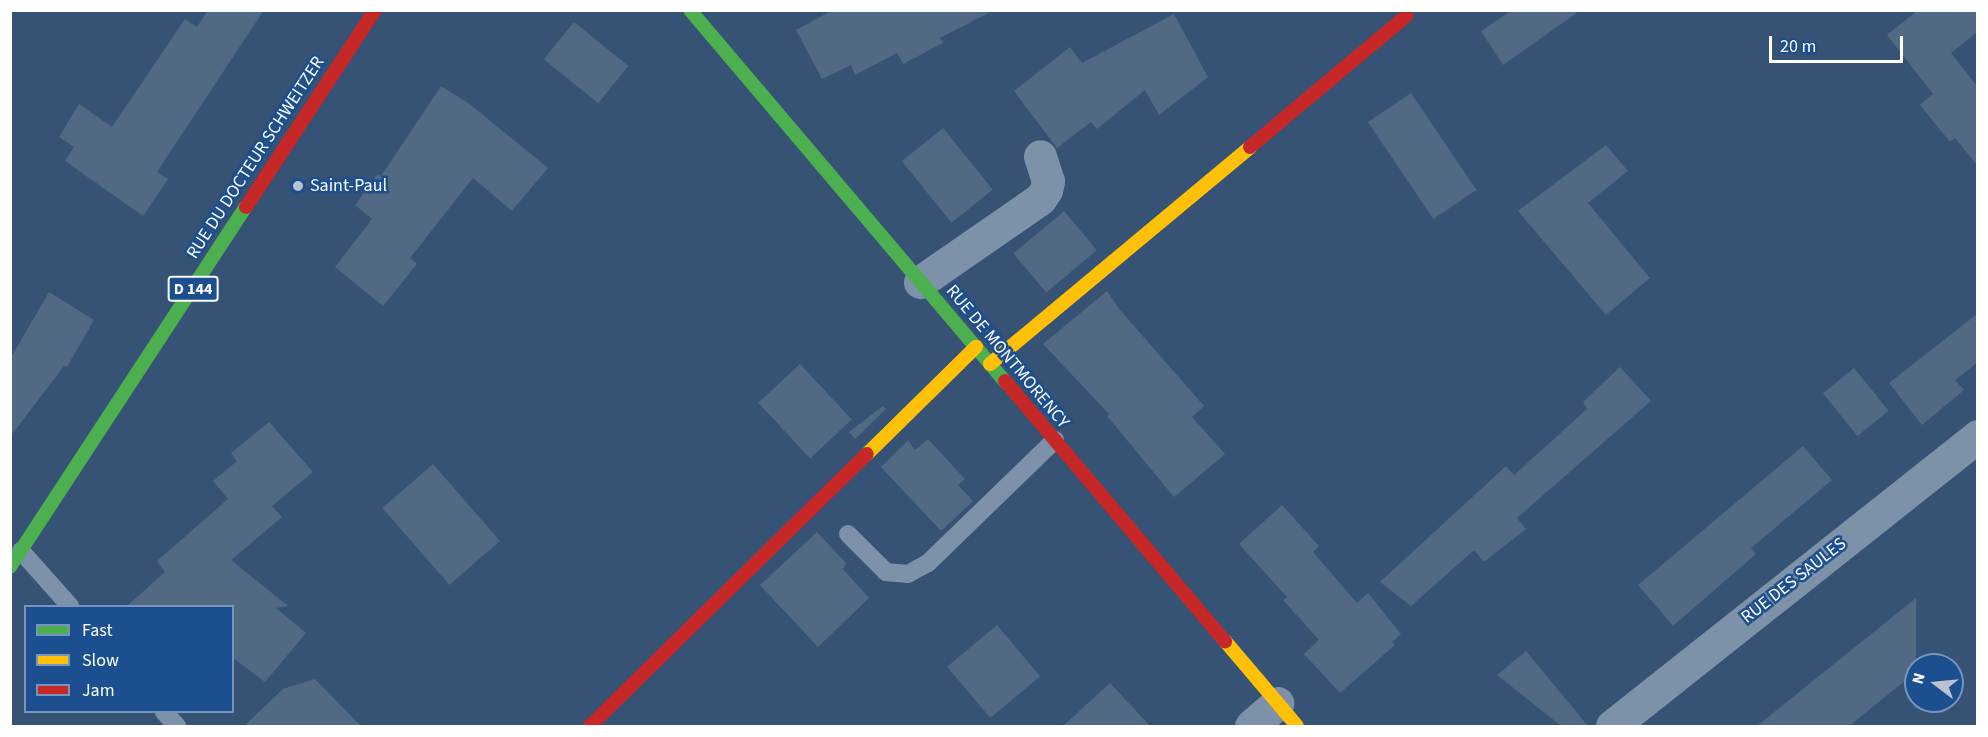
<!DOCTYPE html>
<style>
body{margin:0}
#map{position:relative;width:1988px;height:737px;overflow:hidden;background:#365274;font-family:"Source Sans 3",sans-serif}
div>[style]{position:absolute}
.building>*{inset:0;background:#526984;transform-origin:0 0}
.lane>*{height:18px;margin:-9px;padding:0 9px;transform-origin:9px;border-radius:9px;background:#7d92a8}
.street>*{height:33px;margin:-16.5px;padding:0 16.5px;transform-origin:16.5px;border-radius:16.5px;background:#7d92a8}
.fast>*{height:14px;margin:-7px;padding:0 7px;transform-origin:7px;border-radius:7px;background:#4caf50}
.slow>*{height:14px;margin:-7px;padding:0 7px;transform-origin:7px;border-radius:7px;background:#ffc107}
.jam>*{height:14px;margin:-7px;padding:0 7px;transform-origin:7px;border-radius:7px;background:#c62828}
.dots>*{width:16px;height:16px;translate:-50% -50%;box-sizing:border-box;border:3px solid #1b4f8f;border-radius:50%}
span{translate:-50% -50%;white-space:nowrap;text-align:center;line-height:1.15;-webkit-text-stroke:5px #1b4f8f;paint-order:stroke}
.shield-label span{padding:2px 4px;background:#1b4f8f;border:2px solid;border-radius:4px;-webkit-text-stroke-width:0}
.shield-label{font-size:16px;color:#fff;font-weight:700}
.street-label{font-size:18px;color:#fff}
.poi-label{font-size:18px;color:#fff}
.left{translate:0 -50%;text-align:left}
.frame{position:absolute;inset:0;border:12px solid #fff;pointer-events:none}
.legend{position:absolute;left:24px;top:605px;width:210px;height:108px;box-sizing:border-box;background:#1b4f8f;border:2px solid #7695bc;margin:0;padding:8px 10px;list-style:none;font-size:18px;color:#fff}
.legend li{display:flex;align-items:center;gap:12px;height:30px}
.legend b{width:30px;border:2px solid #7695bc}
.north{position:absolute;left:1904px;top:653px;width:60px;height:60px;box-sizing:border-box;background:#1b4f8f;border:2px solid #7695bc;border-radius:50%;rotate:286deg;font-size:16px;font-weight:700;line-height:24px;text-align:center;color:#fff}
.north::after{content:'';display:block;margin:auto;width:21px;height:27px;background:#b9c2ce;clip-path:polygon(50% 0,100% 100%,50% 72%,0 100%)}
.scale{position:absolute;left:1769px;top:36px;width:134px;height:27px;box-sizing:border-box;border:3px solid #fff;border-top:0;padding-left:8px;font-size:18px;line-height:21px;white-space:nowrap;color:#fff;-webkit-text-stroke:4px #1b4f8f;paint-order:stroke}
</style>
<div id="map">
<div class="building">
<div style="clip-path:polygon(208px 10px,264px 10px,157px 172px,168px 179px,143px 216px,65px 161px,74px 147px,59px 137px,79px 104px,112px 127px,185px 19px,197px 27px)"></div>
<div style="clip-path:polygon(833px 10px,994px 10px,940px 38px,943px 43px,903px 64px,897px 53px,855px 75px,851px 65px,822px 79px,796px 30px)"></div>
<div style="clip-path:polygon(1512px 10px,1581px 10px,1503px 65px,1481px 31px)"></div>
<div style="clip-path:polygon(1918px 10px,1977px 10px,1977px 32px,1951px 53px,1977px 86px,1977px 165px,1955px 138px,1950px 142px,1920px 105px,1933px 94px,1887px 35px)"></div>
<div style="clip-path:polygon(1174px 14px,1208px 77px,1159px 115px,1145px 90px,1097px 129px,1091px 122px,1057px 148px,1014px 91px,1070px 47px,1082px 63px)"></div>
<div style="left:574px;top:22px;width:70px;height:48px;rotate:39deg"></div>
<div style="clip-path:polygon(441px 86px,471px 105px,548px 168px,512px 211px,473px 178px,410px 258px,417px 264px,383px 306px,335px 267px,372px 219px,355px 205px,378px 174px,381px 176px)"></div>
<div style="left:1411px;top:93px;width:117px;height:52px;rotate:56deg"></div>
<div style="left:943px;top:128px;width:79px;height:53px;rotate:51deg"></div>
<div style="clip-path:polygon(1606px 145px,1628px 171px,1588px 203px,1650px 278px,1606px 315px,1518px 211px)"></div>
<div style="left:1064px;top:211px;width:51px;height:66px;rotate:50deg"></div>
<div style="clip-path:polygon(1107px 291px,1120px 310px,1204px 406px,1192px 417px,1225px 454px,1174px 497px,1107px 416px,1109px 414px,1043px 344px)"></div>
<div style="clip-path:polygon(49px 292px,94px 320px,67px 367px,64px 366px,10px 437px,10px 359px)"></div>
<div style="clip-path:polygon(1977px 314px,1977px 363px,1955px 380px,1964px 390px,1922px 425px,1889px 383px)"></div>
<div style="left:800px;top:364px;width:76px;height:57px;rotate:47deg"></div>
<div style="clip-path:polygon(1620px 367px,1651px 401px,1517px 518px,1526px 529px,1484px 562px,1474px 550px,1411px 606px,1380px 582px,1506px 466px,1514px 475px,1587px 409px,1583px 402px)"></div>
<div style="left:1854px;top:368px;width:55px;height:40px;rotate:51deg"></div>
<div style="clip-path:polygon(883px 406px,886px 409px,855px 439px,849px 432px)"></div>
<div style="clip-path:polygon(269px 422px,313px 472px,272px 506px,282px 517px,231px 560px,288px 606px,276px 608px,306px 633px,265px 682px,232px 657px,232px 606px,127px 606px,165px 572px,157px 561px,228px 499px,213px 481px,237px 461px,231px 453px)"></div>
<div style="clip-path:polygon(928px 439px,965px 479px,958px 485px,973px 501px,941px 531px,881px 467px,908px 440px,915px 450px)"></div>
<div style="clip-path:polygon(1803px 446px,1832px 480px,1751px 548px,1756px 554px,1673px 626px,1638px 585px)"></div>
<div style="left:433px;top:464px;width:102px;height:67px;rotate:49deg"></div>
<div style="clip-path:polygon(1282px 505px,1319px 546px,1313px 552px,1357px 603px,1368px 593px,1401px 634px,1392px 642px,1395px 645px,1340px 693px,1304px 654px,1319px 640px,1283px 600px,1287px 597px,1239px 544px)"></div>
<div style="clip-path:polygon(817px 532px,846px 563px,843px 569px,869px 598px,818px 647px,760px 585px)"></div>
<div style="clip-path:polygon(1916px 598px,1916px 672px,1849px 726px,1757px 726px)"></div>
<div style="left:997px;top:625px;width:67px;height:65px;rotate:50deg"></div>
<div style="clip-path:polygon(1526px 651px,1588px 726px,1561px 726px,1497px 675px)"></div>
<div style="clip-path:polygon(315px 679px,361px 726px,244px 726px,283px 689px)"></div>
<div style="clip-path:polygon(1110px 683px,1150px 726px,1063px 726px)"></div>
</div>
<div class="lane">
<div style="left:848px;top:534px;width:54px;rotate:45deg"></div>
<div style="left:886px;top:572px;width:22px;rotate:5deg"></div>
<div style="left:908px;top:574px;width:23px;rotate:-29deg"></div>
<div style="left:928px;top:563px;width:177px;rotate:-44.1deg"></div>
<div style="left:21px;top:551px;width:74px;rotate:48.3deg"></div>
<div style="left:164px;top:712px;width:19px;rotate:47deg"></div>
</div>
<div class="street">
<div style="left:920px;top:282px;width:146px;rotate:-34.7deg"></div>
<div style="left:1040px;top:199px;width:11px;rotate:-56deg"></div>
<div style="left:1046px;top:190px;width:9px;rotate:-77deg"></div>
<div style="left:1048px;top:181px;width:26px;rotate:-108deg"></div>
<div style="left:1251px;top:726px;width:35px;rotate:-41deg"></div>
<div style="left:1612px;top:726px;width:467px;rotate:-38.4deg"></div>
</div>
<div class="fast">
<div style="left:690px;top:10px;width:487px;rotate:49.7deg"></div>
<div style="left:10px;top:567px;width:430px;rotate:-56.8deg"></div>
</div>
<div class="slow">
<div style="left:990px;top:364px;width:339px;rotate:-39.8deg"></div>
<div style="left:867px;top:454px;width:153px;rotate:-44.5deg"></div>
<div style="left:1225px;top:641px;width:111px;rotate:49.7deg"></div>
</div>
<div class="jam">
<div style="left:1250px;top:147px;width:204px;rotate:-40deg"></div>
<div style="left:246px;top:207px;width:235px;rotate:-56.8deg"></div>
<div style="left:1005px;top:381px;width:341px;rotate:49.8deg"></div>
<div style="left:590px;top:726px;width:388px;rotate:-44.5deg"></div>
</div>
<div class="dots">
<div style="left:298px;top:186px;background:#b9c2ce"></div>
</div>
<div class="shield-label">
<span style="left:193px;top:289px">D 144</span>
</div>
<div class="street-label">
<span style="left:256px;top:158px;rotate:-57deg">RUE DU DOCTEUR SCHWEITZER</span>
<span style="left:1007px;top:357px;rotate:50deg">RUE DE MONTMORENCY</span>
<span style="left:1794px;top:581px;rotate:-38deg">RUE DES SAULES</span>
</div>
<div class="poi-label">
<span class="left" style="left:310px;top:186px">Saint-Paul</span>
</div>
<div class="frame"></div>
<ul class="legend">
<li><b style="height:8px;background:#4caf50"></b>Fast</li>
<li><b style="height:8px;background:#ffc107"></b>Slow</li>
<li><b style="height:8px;background:#c62828"></b>Jam</li>
</ul>
<div class="north">N</div>
<div class="scale">20 m</div>
</div>
